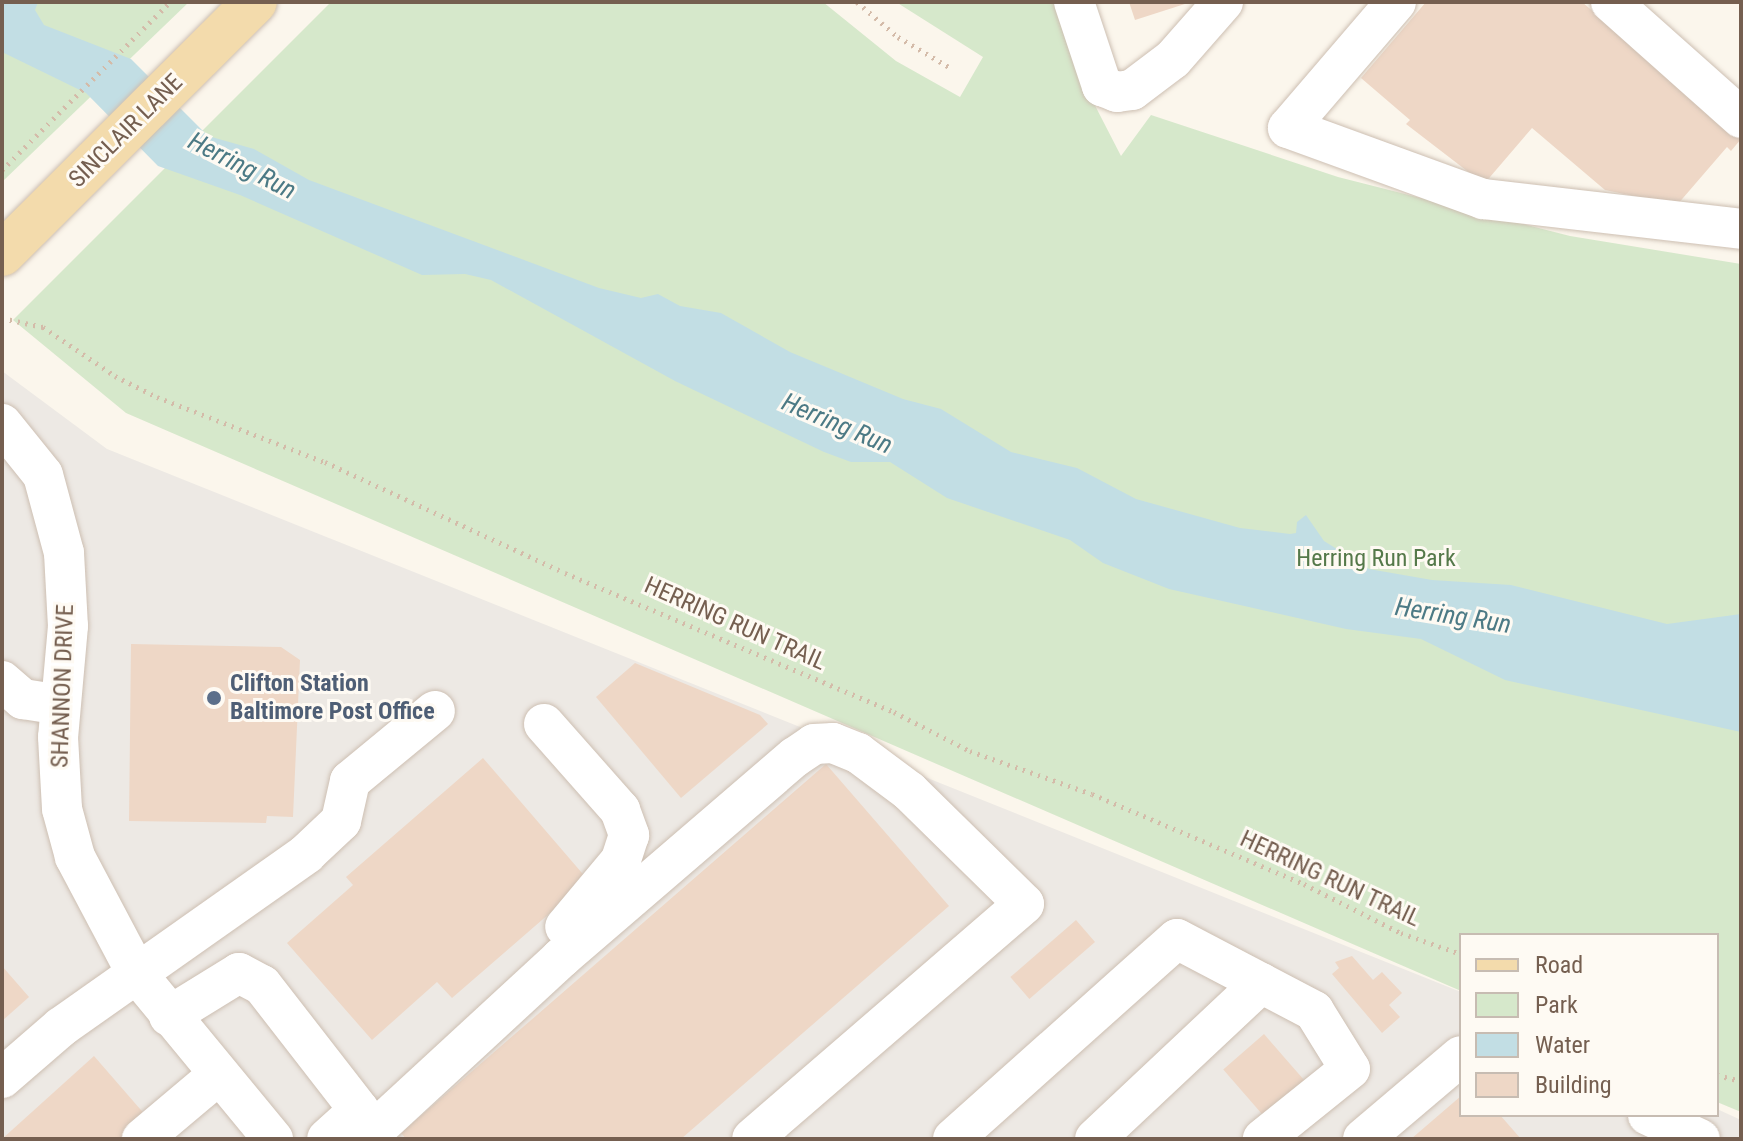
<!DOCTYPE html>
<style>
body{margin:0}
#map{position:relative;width:1743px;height:1141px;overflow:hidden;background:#fbf6ec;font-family:"Roboto Condensed",sans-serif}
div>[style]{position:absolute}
.industrial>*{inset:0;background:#ede9e4}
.green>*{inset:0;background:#d6e8cb}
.water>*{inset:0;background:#c2dee4}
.building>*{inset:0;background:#eed7c6;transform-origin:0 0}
.path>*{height:5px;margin-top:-2.5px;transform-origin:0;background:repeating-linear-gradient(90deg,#d4bba9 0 2px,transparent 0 8px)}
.roads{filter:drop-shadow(0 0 2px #cdbfb2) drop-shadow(0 0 2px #cdbfb2)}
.minor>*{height:40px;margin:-20px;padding:0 20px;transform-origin:20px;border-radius:20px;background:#fff}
.major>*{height:44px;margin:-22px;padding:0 22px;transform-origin:22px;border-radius:22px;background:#f3dbac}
.dots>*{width:22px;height:22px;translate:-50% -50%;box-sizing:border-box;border:4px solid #fefaf3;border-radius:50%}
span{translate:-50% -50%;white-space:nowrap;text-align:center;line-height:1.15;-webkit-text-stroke:6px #fefaf3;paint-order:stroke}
.street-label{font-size:24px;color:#755f50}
.park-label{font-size:24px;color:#55794a}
.service-label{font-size:24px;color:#4e5e75;font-weight:700}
.left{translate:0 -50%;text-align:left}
.water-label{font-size:26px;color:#4c7a85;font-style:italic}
.frame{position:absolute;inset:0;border:4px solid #755f50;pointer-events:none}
.legend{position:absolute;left:1459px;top:933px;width:260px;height:184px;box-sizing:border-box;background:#fefaf3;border:2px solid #c7bcb2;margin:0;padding:10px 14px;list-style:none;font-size:24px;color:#755f50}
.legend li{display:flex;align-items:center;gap:16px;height:40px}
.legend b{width:40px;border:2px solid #c7bcb2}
</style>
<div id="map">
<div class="industrial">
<div style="clip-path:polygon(2px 371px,107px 449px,1461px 992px,1461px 1115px,1717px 1115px,1717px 1109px,1741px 1120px,1741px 1139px,2px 1139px)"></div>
</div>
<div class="green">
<div style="clip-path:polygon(2px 2px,189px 2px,2px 182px)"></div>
<div style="clip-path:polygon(331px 2px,823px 2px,896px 61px,960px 97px,983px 57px,896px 2px,1059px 2px,1086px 88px,1121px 156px,1151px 115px,1338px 177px,1570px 236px,1741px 264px,1741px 1112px,1717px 1102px,1717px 935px,1461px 935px,1461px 991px,126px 413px,13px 320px)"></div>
</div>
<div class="water">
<div style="clip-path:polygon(2px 2px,38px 2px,35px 10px,44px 25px,131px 59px,208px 136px,254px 149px,309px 180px,599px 288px,641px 298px,658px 294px,680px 306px,721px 313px,790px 352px,903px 399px,941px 409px,1011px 452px,1077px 468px,1136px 499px,1240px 528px,1290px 534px,1296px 533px,1297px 522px,1306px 515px,1324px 541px,1369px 569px,1432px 580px,1511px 585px,1667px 624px,1741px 614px,1741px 732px,1505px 680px,1421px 639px,1346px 629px,1169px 589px,1103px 563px,1070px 540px,947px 498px,890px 462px,851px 462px,824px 452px,675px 381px,491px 280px,465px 274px,422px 275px,240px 195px,158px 166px,86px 93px,2px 52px)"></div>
</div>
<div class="building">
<div style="clip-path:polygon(1129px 2px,1188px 2px,1188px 3px,1135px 20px)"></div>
<div style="clip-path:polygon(1426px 2px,1582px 2px,1741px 139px,1731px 151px,1727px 147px,1677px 205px,1605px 190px,1532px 128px,1484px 184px,1406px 124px,1410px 120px,1361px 78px)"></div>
<div style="clip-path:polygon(131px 644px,281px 647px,300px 660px,293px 817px,267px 816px,266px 823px,129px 821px)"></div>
<div style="clip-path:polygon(635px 663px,760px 715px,768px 724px,681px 798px,596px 697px)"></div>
<div style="clip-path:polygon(483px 758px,588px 880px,452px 998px,437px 982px,372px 1040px,287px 943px,353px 885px,346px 877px)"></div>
<div style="clip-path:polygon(826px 764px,949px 906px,681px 1139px,406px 1139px,401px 1133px)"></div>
<div style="left:1076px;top:920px;width:29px;height:87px;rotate:49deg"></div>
<div style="clip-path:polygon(1352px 956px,1373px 980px,1382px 972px,1402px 993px,1389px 1005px,1400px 1017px,1382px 1033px,1332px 974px,1339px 968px,1335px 962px)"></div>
<div style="clip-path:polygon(2px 966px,29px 997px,2px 1021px)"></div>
<div style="left:1264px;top:1034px;width:66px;height:54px;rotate:49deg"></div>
<div style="clip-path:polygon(94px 1056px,147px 1117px,122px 1139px,2px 1139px)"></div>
<div style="clip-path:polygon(1461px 1096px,1461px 1115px,1500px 1115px,1521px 1139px,1411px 1139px)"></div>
</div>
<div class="path">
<div style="left:857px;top:2px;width:54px;rotate:40.5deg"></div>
<div style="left:898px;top:37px;width:59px;rotate:30.5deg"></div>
<div style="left:2px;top:170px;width:238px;rotate:-45deg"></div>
<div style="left:2px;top:318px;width:42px;rotate:12.4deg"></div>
<div style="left:43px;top:327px;width:87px;rotate:34.2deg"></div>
<div style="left:115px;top:376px;width:47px;rotate:26.6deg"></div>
<div style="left:157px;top:397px;width:180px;rotate:21.2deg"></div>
<div style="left:325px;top:462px;width:264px;rotate:24.8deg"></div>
<div style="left:565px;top:573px;width:357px;rotate:22.9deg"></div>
<div style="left:894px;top:712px;width:85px;rotate:27.2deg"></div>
<div style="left:970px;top:751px;width:129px;rotate:19.4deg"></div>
<div style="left:1092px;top:794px;width:230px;rotate:23deg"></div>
<div style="left:1304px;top:884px;width:109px;rotate:26.8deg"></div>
<div style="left:1401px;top:933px;width:64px;rotate:19.3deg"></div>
<div style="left:1717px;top:1075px;width:25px;rotate:14deg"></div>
</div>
<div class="roads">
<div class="minor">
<div style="left:1074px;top:2px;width:89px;rotate:71.6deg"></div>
<div style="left:1102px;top:86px;width:16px;rotate:22deg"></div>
<div style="left:1117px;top:92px;width:15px;rotate:-8deg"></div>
<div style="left:1132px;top:90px;width:51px;rotate:-37.1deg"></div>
<div style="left:1173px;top:59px;width:76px;rotate:-48.7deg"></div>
<div style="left:1396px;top:2px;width:166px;rotate:130.6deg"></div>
<div style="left:1288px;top:128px;width:208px;rotate:20deg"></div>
<div style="left:1483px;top:199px;width:260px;rotate:6.6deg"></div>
<div style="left:1611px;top:2px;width:174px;rotate:41.7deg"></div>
<div style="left:2px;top:424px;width:65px;rotate:51.2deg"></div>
<div style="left:43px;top:475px;width:81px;rotate:74.9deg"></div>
<div style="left:64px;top:553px;width:73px;rotate:86.9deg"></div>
<div style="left:68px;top:626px;width:111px;rotate:95.1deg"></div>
<div style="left:58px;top:737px;width:72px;rotate:86.8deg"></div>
<div style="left:62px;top:809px;width:50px;rotate:74.8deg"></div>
<div style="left:75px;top:857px;width:132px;rotate:62.1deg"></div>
<div style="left:137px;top:974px;width:214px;rotate:50.5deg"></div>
<div style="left:2px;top:681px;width:28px;rotate:41deg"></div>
<div style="left:23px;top:699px;width:37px;rotate:9deg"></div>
<div style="left:544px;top:724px;width:115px;rotate:48.5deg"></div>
<div style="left:620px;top:810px;width:27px;rotate:70deg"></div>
<div style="left:629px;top:835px;width:26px;rotate:108deg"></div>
<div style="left:621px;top:860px;width:87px;rotate:129.9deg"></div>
<div style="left:169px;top:1016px;width:82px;rotate:-31.6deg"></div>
<div style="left:239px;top:973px;width:26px;rotate:28deg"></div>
<div style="left:262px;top:985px;width:158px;rotate:52.2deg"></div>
<div style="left:359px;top:1110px;width:43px;rotate:137.8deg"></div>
<div style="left:2px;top:1078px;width:78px;rotate:-40.8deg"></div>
<div style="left:61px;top:1027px;width:300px;rotate:-35.2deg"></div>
<div style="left:306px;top:854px;width:48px;rotate:-43.3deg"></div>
<div style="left:341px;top:821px;width:41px;rotate:-77.3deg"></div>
<div style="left:350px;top:781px;width:110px;rotate:-39.5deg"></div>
<div style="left:1648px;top:1115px;width:57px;rotate:24.8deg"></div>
<div style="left:142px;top:1139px;width:99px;rotate:-40.1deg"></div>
<div style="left:365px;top:1139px;width:267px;rotate:-42.7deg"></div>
<div style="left:561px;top:958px;width:308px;rotate:-40.7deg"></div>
<div style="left:795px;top:757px;width:23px;rotate:-34deg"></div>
<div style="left:814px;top:744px;width:19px;rotate:-3deg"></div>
<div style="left:833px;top:743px;width:27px;rotate:22deg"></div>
<div style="left:858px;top:753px;width:64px;rotate:36.7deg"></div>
<div style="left:909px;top:791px;width:161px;rotate:44.5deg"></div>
<div style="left:1024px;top:904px;width:359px;rotate:139.2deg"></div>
<div style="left:953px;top:1139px;width:300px;rotate:-41.8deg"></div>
<div style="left:1177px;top:939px;width:155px;rotate:27.7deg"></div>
<div style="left:1314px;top:1011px;width:68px;rotate:58.2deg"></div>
<div style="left:1350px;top:1069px;width:112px;rotate:141.2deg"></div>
<div style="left:1095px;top:1139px;width:228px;rotate:-43.2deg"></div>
<div style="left:1363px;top:1139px;width:128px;rotate:-40.3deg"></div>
</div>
<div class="major">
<div style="left:2px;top:254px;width:357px;rotate:-44.9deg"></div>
</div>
</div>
<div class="dots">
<div style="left:214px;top:698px;background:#5c6f8a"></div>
</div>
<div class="street-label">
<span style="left:126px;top:131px;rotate:-45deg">SINCLAIR LANE</span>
<span style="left:735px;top:624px;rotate:24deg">HERRING RUN TRAIL</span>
<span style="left:63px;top:686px;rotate:-88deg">SHANNON DRIVE</span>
<span style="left:1330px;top:879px;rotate:25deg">HERRING RUN TRAIL</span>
</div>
<div class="park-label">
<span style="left:1376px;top:559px">Herring Run Park</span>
</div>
<div class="service-label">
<span class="left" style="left:230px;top:698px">Clifton Station<br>Baltimore Post Office</span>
</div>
<div class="water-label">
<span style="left:242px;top:166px;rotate:27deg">Herring Run</span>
<span style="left:837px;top:424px;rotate:23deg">Herring Run</span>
<span style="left:1453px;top:616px;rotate:9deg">Herring Run</span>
</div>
<div class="frame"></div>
<ul class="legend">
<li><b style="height:10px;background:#f3dbac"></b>Road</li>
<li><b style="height:22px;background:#d6e8cb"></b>Park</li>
<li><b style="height:22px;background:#c2dee4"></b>Water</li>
<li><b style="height:22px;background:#eed7c6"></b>Building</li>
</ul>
</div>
